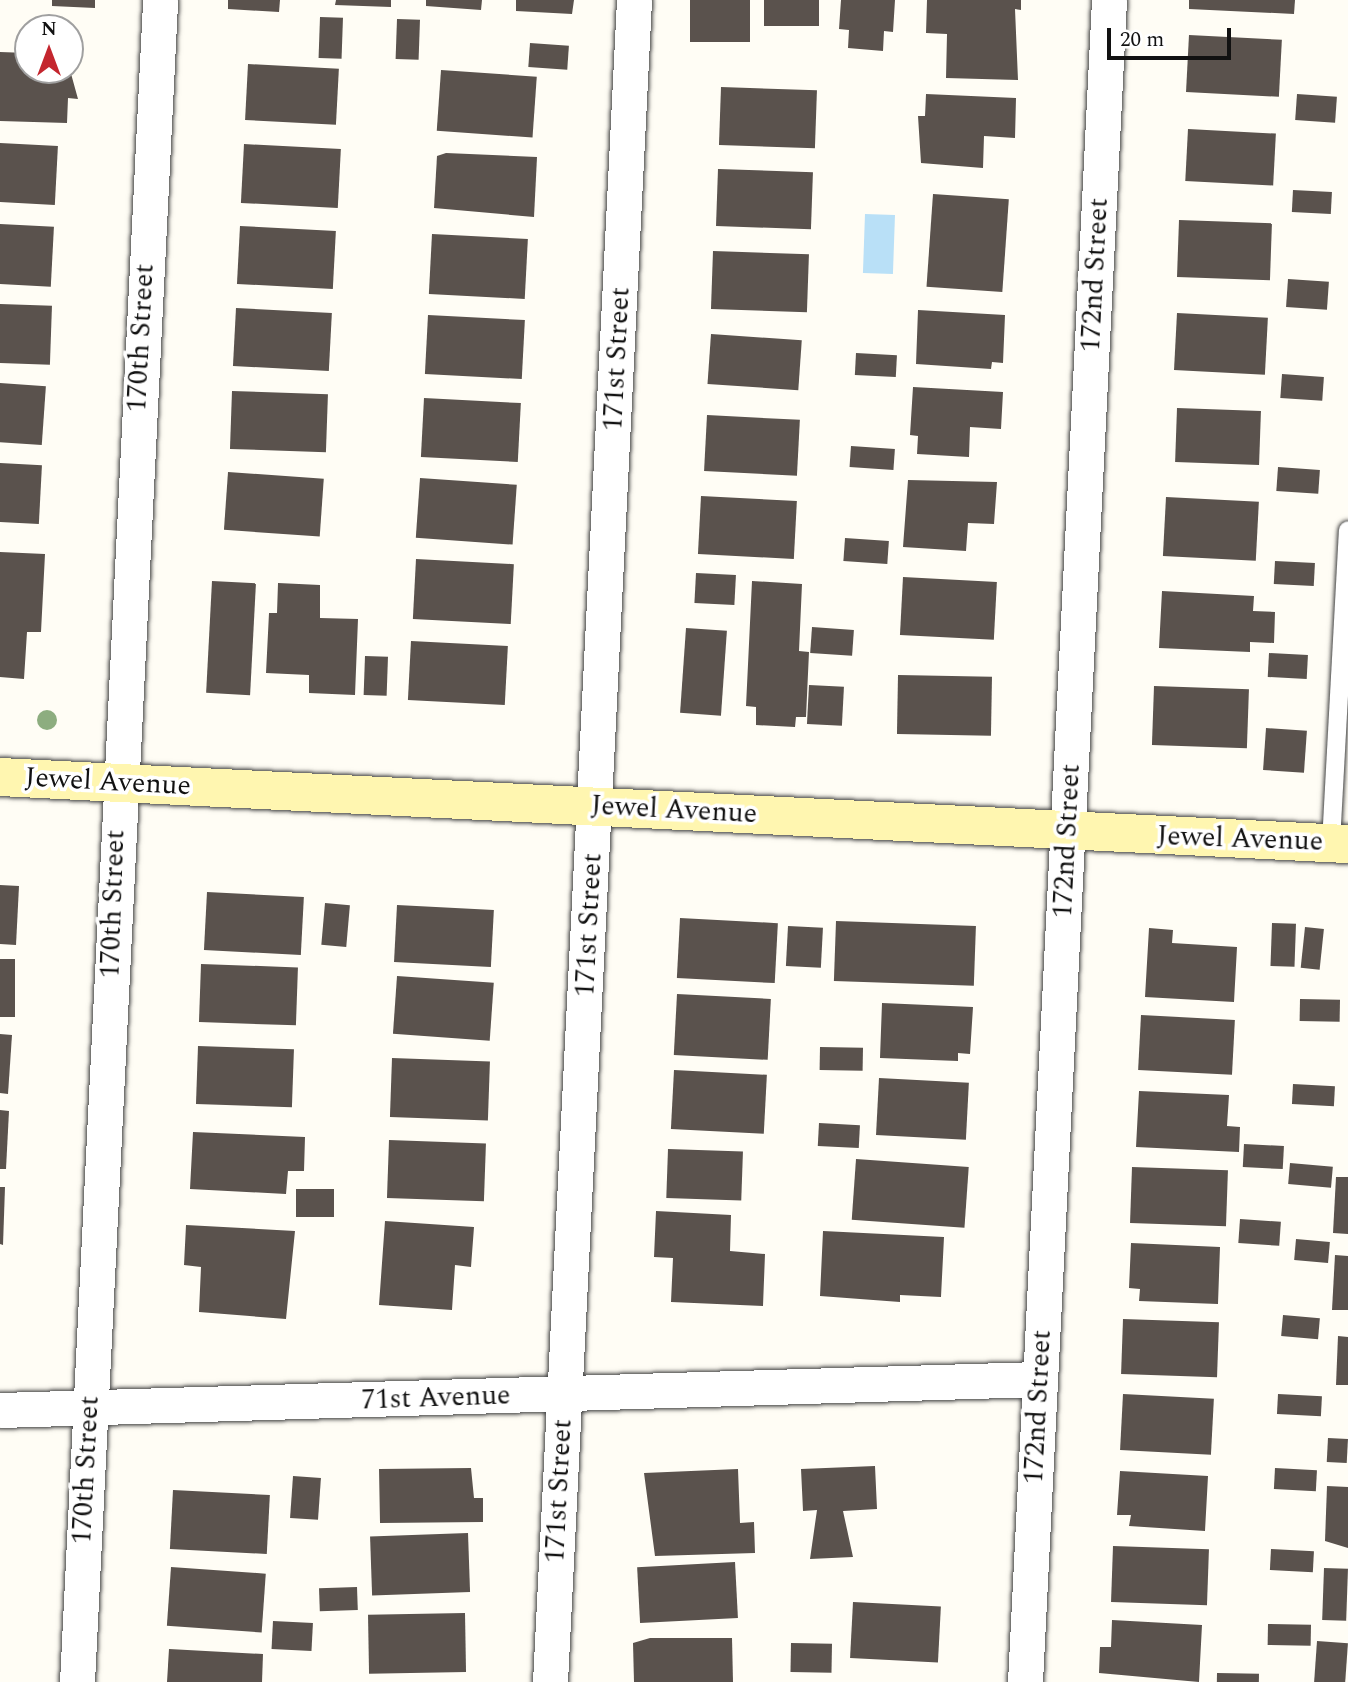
<!DOCTYPE html>
<style>
body{margin:0}
#map{position:relative;width:1348px;height:1682px;overflow:hidden;background:#fffdf5;font-family:Spectral,serif}
div>[style]{position:absolute}
.water>*{inset:0;background:#b9e0f7;transform-origin:0 0}
.building>*{inset:0;background:#5a524d;transform-origin:0 0}
.roads{filter:drop-shadow(0 0 2px #444) drop-shadow(0 0 2px #444)}
.lane>*{height:18px;margin:-9px;padding:0 9px;transform-origin:9px;border-radius:9px;background:#fff}
.street>*{height:35px;margin:-17.5px;padding:0 17.5px;transform-origin:17.5px;border-radius:17.5px;background:#fff}
.secondary>*{height:38px;margin:-19px;padding:0 19px;transform-origin:19px;border-radius:19px;background:#fff6b0}
.trees>*{width:20px;height:20px;margin:-10px;border-radius:50%;background:#8dad7f}
span{translate:-50% -50%;white-space:nowrap;text-align:center;line-height:1.15;-webkit-text-stroke:7px #fff;paint-order:stroke}
.street-label{font-size:28px;color:#111}
.north{position:absolute;left:14px;top:14px;width:70px;height:70px;box-sizing:border-box;background:#fff;border:2px solid #a0a0a0;border-radius:50%;rotate:0deg;font-size:19px;font-weight:700;line-height:28px;text-align:center;color:#111}
.north::after{content:'';display:block;margin:auto;width:24px;height:32px;background:#c4262e;clip-path:polygon(50% 0,100% 100%,50% 72%,0 100%)}
.scale{position:absolute;left:1107px;top:28px;width:124px;height:32px;box-sizing:border-box;border:4px solid #111;border-top:0;padding-left:9px;font-size:21px;line-height:24px;white-space:nowrap;color:#111;-webkit-text-stroke:5px #fff;paint-order:stroke}
</style>
<div id="map">
<div class="water">
<div style="left:865px;top:214px;width:30px;height:59px;rotate:2deg"></div>
</div>
<div class="building">
<div style="clip-path:polygon(52px 0,95px 0,95px 8px,52px 6px)"></div>
<div style="clip-path:polygon(228px 0,280px 0,279px 12px,228px 9px)"></div>
<div style="clip-path:polygon(336px 0,391px 0,391px 7px,335px 5px)"></div>
<div style="clip-path:polygon(426px 0,482px 0,481px 10px,426px 6px)"></div>
<div style="clip-path:polygon(516px 0,574px 0,572px 14px,516px 11px)"></div>
<div style="left:690px;top:0;width:60px;height:42px"></div>
<div style="left:764px;top:0;width:55px;height:26px"></div>
<div style="clip-path:polygon(841px 0,895px 0,893px 32px,884px 31px,883px 51px,848px 48px,849px 30px,839px 29px)"></div>
<div style="clip-path:polygon(927px 0,1021px 0,1021px 10px,1015px 9px,1018px 80px,946px 78px,947px 34px,926px 33px)"></div>
<div style="clip-path:polygon(1189px 0,1295px 0,1294px 14px,1189px 9px)"></div>
<div style="left:320px;top:17px;width:23px;height:41px;rotate:2deg"></div>
<div style="left:397px;top:19px;width:23px;height:40px;rotate:2deg"></div>
<div style="left:1189px;top:35px;width:93px;height:57px;rotate:3deg"></div>
<div style="left:530px;top:43px;width:39px;height:24px;rotate:4deg"></div>
<div style="clip-path:polygon(0 52px,28px 53px,28px 70px,70px 70px,78px 99px,68px 98px,67px 123px,0 121px)"></div>
<div style="left:248px;top:64px;width:91px;height:56px;rotate:3deg"></div>
<div style="left:441px;top:70px;width:96px;height:61px;rotate:4deg"></div>
<div style="left:721px;top:87px;width:96px;height:58px;rotate:2deg"></div>
<div style="clip-path:polygon(926px 94px,1016px 98px,1015px 138px,984px 136px,983px 168px,921px 163px,918px 116px,925px 116px)"></div>
<div style="left:1297px;top:94px;width:40px;height:26px;rotate:4deg"></div>
<div style="left:1188px;top:129px;width:88px;height:52px;rotate:3deg"></div>
<div style="left:0;top:143px;width:58px;height:59px;rotate:3deg"></div>
<div style="left:244px;top:144px;width:97px;height:59px;rotate:3deg"></div>
<div style="clip-path:polygon(446px 153px,537px 157px,534px 217px,434px 208px,437px 156px)"></div>
<div style="left:718px;top:169px;width:95px;height:57px;rotate:2deg"></div>
<div style="left:1293px;top:190px;width:39px;height:22px;rotate:3deg"></div>
<div style="left:933px;top:194px;width:76px;height:93px;rotate:4deg"></div>
<div style="left:1179px;top:220px;width:93px;height:57px;rotate:2deg"></div>
<div style="left:0;top:224px;width:54px;height:60px;rotate:3deg"></div>
<div style="left:240px;top:226px;width:96px;height:58px;rotate:3deg"></div>
<div style="left:432px;top:234px;width:96px;height:60px;rotate:3deg"></div>
<div style="left:713px;top:251px;width:96px;height:58px;rotate:2deg"></div>
<div style="left:1288px;top:279px;width:41px;height:28px;rotate:4deg"></div>
<div style="left:0;top:304px;width:52px;height:59px;rotate:2deg"></div>
<div style="left:236px;top:308px;width:96px;height:58px;rotate:3deg"></div>
<div style="clip-path:polygon(918px 310px,1005px 315px,1003px 363px,992px 362px,991px 369px,916px 364px)"></div>
<div style="left:1177px;top:313px;width:91px;height:57px;rotate:3deg"></div>
<div style="left:428px;top:315px;width:97px;height:59px;rotate:3deg"></div>
<div style="left:711px;top:334px;width:91px;height:50px;rotate:4deg"></div>
<div style="left:856px;top:353px;width:41px;height:22px;rotate:3deg"></div>
<div style="left:1282px;top:374px;width:42px;height:24px;rotate:4deg"></div>
<div style="left:0;top:383px;width:46px;height:59px;rotate:4deg"></div>
<div style="clip-path:polygon(913px 387px,1003px 392px,1001px 429px,970px 427px,969px 457px,917px 454px,918px 436px,910px 435px)"></div>
<div style="left:232px;top:391px;width:96px;height:58px;rotate:2deg"></div>
<div style="left:424px;top:398px;width:97px;height:59px;rotate:3deg"></div>
<div style="left:1177px;top:408px;width:84px;height:54px;rotate:2deg"></div>
<div style="left:707px;top:415px;width:93px;height:56px;rotate:3deg"></div>
<div style="left:851px;top:446px;width:44px;height:21px;rotate:4deg"></div>
<div style="left:0;top:463px;width:42px;height:59px;rotate:3deg"></div>
<div style="left:1278px;top:467px;width:42px;height:24px;rotate:4deg"></div>
<div style="left:228px;top:472px;width:96px;height:58px;rotate:4deg"></div>
<div style="left:420px;top:478px;width:97px;height:60px;rotate:4deg"></div>
<div style="clip-path:polygon(908px 480px,997px 482px,994px 524px,968px 523px,966px 551px,903px 547px)"></div>
<div style="left:701px;top:496px;width:96px;height:58px;rotate:3deg"></div>
<div style="left:1166px;top:497px;width:93px;height:59px;rotate:3deg"></div>
<div style="left:845px;top:538px;width:44px;height:23px;rotate:4deg"></div>
<div style="clip-path:polygon(0 552px,45px 554px,41px 632px,27px 632px,24px 679px,0 677px)"></div>
<div style="left:416px;top:559px;width:98px;height:60px;rotate:3deg"></div>
<div style="left:1275px;top:561px;width:40px;height:23px;rotate:3deg"></div>
<div style="left:696px;top:573px;width:40px;height:30px;rotate:3deg"></div>
<div style="left:903px;top:577px;width:94px;height:58px;rotate:3deg"></div>
<div style="left:212px;top:581px;width:44px;height:112px;rotate:3deg"></div>
<div style="clip-path:polygon(752px 581px,802px 584px,799px 651px,809px 652px,806px 717px,796px 717px,795px 727px,756px 725px,756px 707px,746px 706px)"></div>
<div style="clip-path:polygon(278px 583px,320px 585px,320px 618px,358px 619px,355px 695px,309px 693px,309px 675px,266px 673px,269px 613px,277px 613px)"></div>
<div style="clip-path:polygon(1162px 591px,1254px 596px,1253px 611px,1275px 612px,1274px 643px,1250px 642px,1250px 652px,1159px 648px)"></div>
<div style="left:812px;top:627px;width:42px;height:26px;rotate:4deg"></div>
<div style="left:686px;top:628px;width:41px;height:85px;rotate:4deg"></div>
<div style="left:411px;top:641px;width:97px;height:59px;rotate:3deg"></div>
<div style="left:1269px;top:653px;width:39px;height:24px;rotate:3deg"></div>
<div style="left:365px;top:656px;width:23px;height:39px;rotate:2deg"></div>
<div style="left:898px;top:675px;width:94px;height:59px;rotate:1deg"></div>
<div style="left:809px;top:685px;width:35px;height:39px;rotate:3deg"></div>
<div style="left:1154px;top:686px;width:95px;height:59px;rotate:2deg"></div>
<div style="left:1266px;top:728px;width:41px;height:42px;rotate:4deg"></div>
<div style="clip-path:polygon(0 885px,19px 886px,16px 945px,0 944px)"></div>
<div style="left:207px;top:892px;width:97px;height:58px;rotate:3deg"></div>
<div style="left:325px;top:903px;width:25px;height:42px;rotate:5deg"></div>
<div style="left:397px;top:905px;width:97px;height:57px;rotate:3deg"></div>
<div style="left:680px;top:918px;width:98px;height:60px;rotate:3deg"></div>
<div style="left:836px;top:921px;width:140px;height:60px;rotate:2deg"></div>
<div style="left:1272px;top:923px;width:24px;height:43px;rotate:2deg"></div>
<div style="left:788px;top:926px;width:35px;height:40px;rotate:3deg"></div>
<div style="left:1305px;top:927px;width:19px;height:41px;rotate:6deg"></div>
<div style="clip-path:polygon(1149px 928px,1173px 930px,1172px 943px,1237px 947px,1234px 1002px,1145px 997px)"></div>
<div style="left:0;top:959px;width:15px;height:58px"></div>
<div style="left:201px;top:964px;width:97px;height:58px;rotate:2deg"></div>
<div style="left:397px;top:976px;width:97px;height:58px;rotate:4deg"></div>
<div style="left:677px;top:994px;width:94px;height:61px;rotate:3deg"></div>
<div style="left:1300px;top:999px;width:40px;height:22px;rotate:1deg"></div>
<div style="clip-path:polygon(882px 1003px,973px 1007px,970px 1054px,958px 1053px,958px 1061px,880px 1058px)"></div>
<div style="left:1141px;top:1015px;width:94px;height:55px;rotate:3deg"></div>
<div style="clip-path:polygon(0 1034px,12px 1035px,8px 1094px,0 1093px)"></div>
<div style="left:198px;top:1046px;width:96px;height:58px;rotate:2deg"></div>
<div style="left:820px;top:1047px;width:43px;height:23px;rotate:1deg"></div>
<div style="left:392px;top:1058px;width:98px;height:59px;rotate:2deg"></div>
<div style="left:674px;top:1070px;width:93px;height:59px;rotate:3deg"></div>
<div style="left:879px;top:1078px;width:90px;height:57px;rotate:3deg"></div>
<div style="left:1293px;top:1084px;width:42px;height:20px;rotate:3deg"></div>
<div style="clip-path:polygon(1139px 1091px,1229px 1095px,1227px 1126px,1240px 1127px,1239px 1152px,1136px 1147px)"></div>
<div style="clip-path:polygon(0 1110px,9px 1111px,6px 1169px,0 1169px)"></div>
<div style="left:819px;top:1123px;width:41px;height:23px;rotate:3deg"></div>
<div style="clip-path:polygon(193px 1132px,305px 1137px,304px 1171px,288px 1171px,286px 1194px,190px 1189px)"></div>
<div style="left:389px;top:1140px;width:97px;height:58px;rotate:2deg"></div>
<div style="left:1244px;top:1144px;width:40px;height:23px;rotate:3deg"></div>
<div style="left:668px;top:1149px;width:75px;height:49px;rotate:2deg"></div>
<div style="left:856px;top:1159px;width:113px;height:61px;rotate:4deg"></div>
<div style="left:1290px;top:1163px;width:43px;height:21px;rotate:5deg"></div>
<div style="left:1132px;top:1167px;width:96px;height:56px;rotate:2deg"></div>
<div style="clip-path:polygon(1336px 1177px,1348px 1177px,1348px 1234px,1333px 1233px)"></div>
<div style="clip-path:polygon(0 1187px,5px 1187px,3px 1245px,0 1244px)"></div>
<div style="left:296px;top:1189px;width:38px;height:28px"></div>
<div style="clip-path:polygon(656px 1211px,731px 1215px,730px 1251px,765px 1254px,763px 1306px,671px 1302px,673px 1258px,654px 1257px)"></div>
<div style="left:1240px;top:1219px;width:41px;height:24px;rotate:4deg"></div>
<div style="clip-path:polygon(385px 1221px,474px 1227px,471px 1267px,455px 1265px,452px 1310px,379px 1305px)"></div>
<div style="clip-path:polygon(186px 1225px,295px 1231px,286px 1319px,199px 1312px,201px 1267px,184px 1265px)"></div>
<div style="clip-path:polygon(823px 1231px,944px 1237px,941px 1297px,900px 1295px,900px 1302px,820px 1296px)"></div>
<div style="left:1296px;top:1239px;width:34px;height:21px;rotate:5deg"></div>
<div style="clip-path:polygon(1131px 1243px,1220px 1247px,1218px 1304px,1139px 1301px,1140px 1289px,1129px 1288px)"></div>
<div style="clip-path:polygon(1335px 1255px,1348px 1256px,1348px 1310px,1332px 1310px)"></div>
<div style="left:1283px;top:1315px;width:37px;height:21px;rotate:5deg"></div>
<div style="left:1123px;top:1319px;width:96px;height:55px;rotate:2deg"></div>
<div style="clip-path:polygon(1338px 1336px,1348px 1337px,1348px 1385px,1336px 1385px)"></div>
<div style="left:1123px;top:1394px;width:91px;height:56px;rotate:3deg"></div>
<div style="left:1278px;top:1394px;width:44px;height:20px;rotate:3deg"></div>
<div style="left:1328px;top:1438px;width:20px;height:24px;rotate:3deg"></div>
<div style="clip-path:polygon(875px 1466px,877px 1509px,843px 1511px,853px 1557px,810px 1559px,817px 1510px,803px 1511px,801px 1469px)"></div>
<div style="clip-path:polygon(471px 1468px,474px 1498px,483px 1498px,483px 1522px,380px 1523px,379px 1469px)"></div>
<div style="left:1275px;top:1468px;width:42px;height:21px;rotate:3deg"></div>
<div style="clip-path:polygon(738px 1469px,740px 1523px,754px 1522px,755px 1553px,655px 1556px,644px 1473px)"></div>
<div style="clip-path:polygon(1120px 1471px,1208px 1476px,1205px 1531px,1129px 1526px,1131px 1515px,1117px 1515px)"></div>
<div style="left:293px;top:1476px;width:28px;height:42px;rotate:4deg"></div>
<div style="clip-path:polygon(1327px 1486px,1348px 1487px,1348px 1548px,1325px 1541px)"></div>
<div style="left:173px;top:1490px;width:97px;height:59px;rotate:3deg"></div>
<div style="left:468px;top:1533px;width:59px;height:98px;rotate:88deg"></div>
<div style="left:1113px;top:1546px;width:96px;height:56px;rotate:2deg"></div>
<div style="left:1271px;top:1549px;width:43px;height:21px;rotate:3deg"></div>
<div style="left:735px;top:1562px;width:56px;height:98px;rotate:87deg"></div>
<div style="left:171px;top:1567px;width:95px;height:59px;rotate:4deg"></div>
<div style="left:1324px;top:1568px;width:24px;height:52px;rotate:2deg"></div>
<div style="left:357px;top:1587px;width:23px;height:38px;rotate:88deg"></div>
<div style="left:853px;top:1602px;width:88px;height:56px;rotate:3deg"></div>
<div style="left:465px;top:1613px;width:59px;height:97px;rotate:89deg"></div>
<div style="clip-path:polygon(1112px 1620px,1202px 1625px,1199px 1682px,1099px 1673px,1100px 1647px,1111px 1647px)"></div>
<div style="left:273px;top:1621px;width:40px;height:28px;rotate:3deg"></div>
<div style="left:1268px;top:1624px;width:43px;height:21px;rotate:1deg"></div>
<div style="clip-path:polygon(650px 1638px,732px 1638px,733px 1682px,634px 1682px,633px 1643px)"></div>
<div style="left:1317px;top:1641px;width:31px;height:41px;rotate:4deg"></div>
<div style="left:791px;top:1643px;width:41px;height:29px;rotate:1deg"></div>
<div style="clip-path:polygon(169px 1649px,263px 1654px,262px 1682px,167px 1682px)"></div>
<div style="left:1217px;top:1673px;width:42px;height:9px;rotate:1deg"></div>
</div>
<div class="roads">
<div class="lane">
<div style="left:1331px;top:843px;width:313px;rotate:-86.9deg"></div>
</div>
<div class="street">
<div style="left:0;top:1410px;width:1040px;rotate:-1.71deg"></div>
<div style="left:77px;top:1682px;width:1684px;rotate:-87.17deg"></div>
<div style="left:550px;top:1682px;width:1684px;rotate:-87.14deg"></div>
<div style="left:1025px;top:1682px;width:1684px;rotate:-87.14deg"></div>
</div>
<div class="secondary">
<div style="left:0;top:777px;width:1350px;rotate:2.85deg"></div>
</div>
</div>
<div class="trees">
<div style="left:47px;top:720px"></div>
</div>
<div class="street-label">
<span style="left:1095px;top:275px;rotate:-87deg">172nd Street</span>
<span style="left:141px;top:338px;rotate:-87deg">170th Street</span>
<span style="left:617px;top:359px;rotate:-87deg">171st Street</span>
<span style="left:108px;top:782px;rotate:3deg">Jewel Avenue</span>
<span style="left:674px;top:810px;rotate:3deg">Jewel Avenue</span>
<span style="left:1240px;top:839px;rotate:2deg">Jewel Avenue</span>
<span style="left:1067px;top:841px;rotate:-87deg">172nd Street</span>
<span style="left:113px;top:904px;rotate:-88deg">170th Street</span>
<span style="left:589px;top:925px;rotate:-87deg">171st Street</span>
<span style="left:436px;top:1398px;rotate:-2deg">71st Avenue</span>
<span style="left:1038px;top:1407px;rotate:-87deg">172nd Street</span>
<span style="left:86px;top:1470px;rotate:-87deg">170th Street</span>
<span style="left:559px;top:1491px;rotate:-87deg">171st Street</span>
</div>
<div class="north">N</div>
<div class="scale">20 m</div>
</div>
